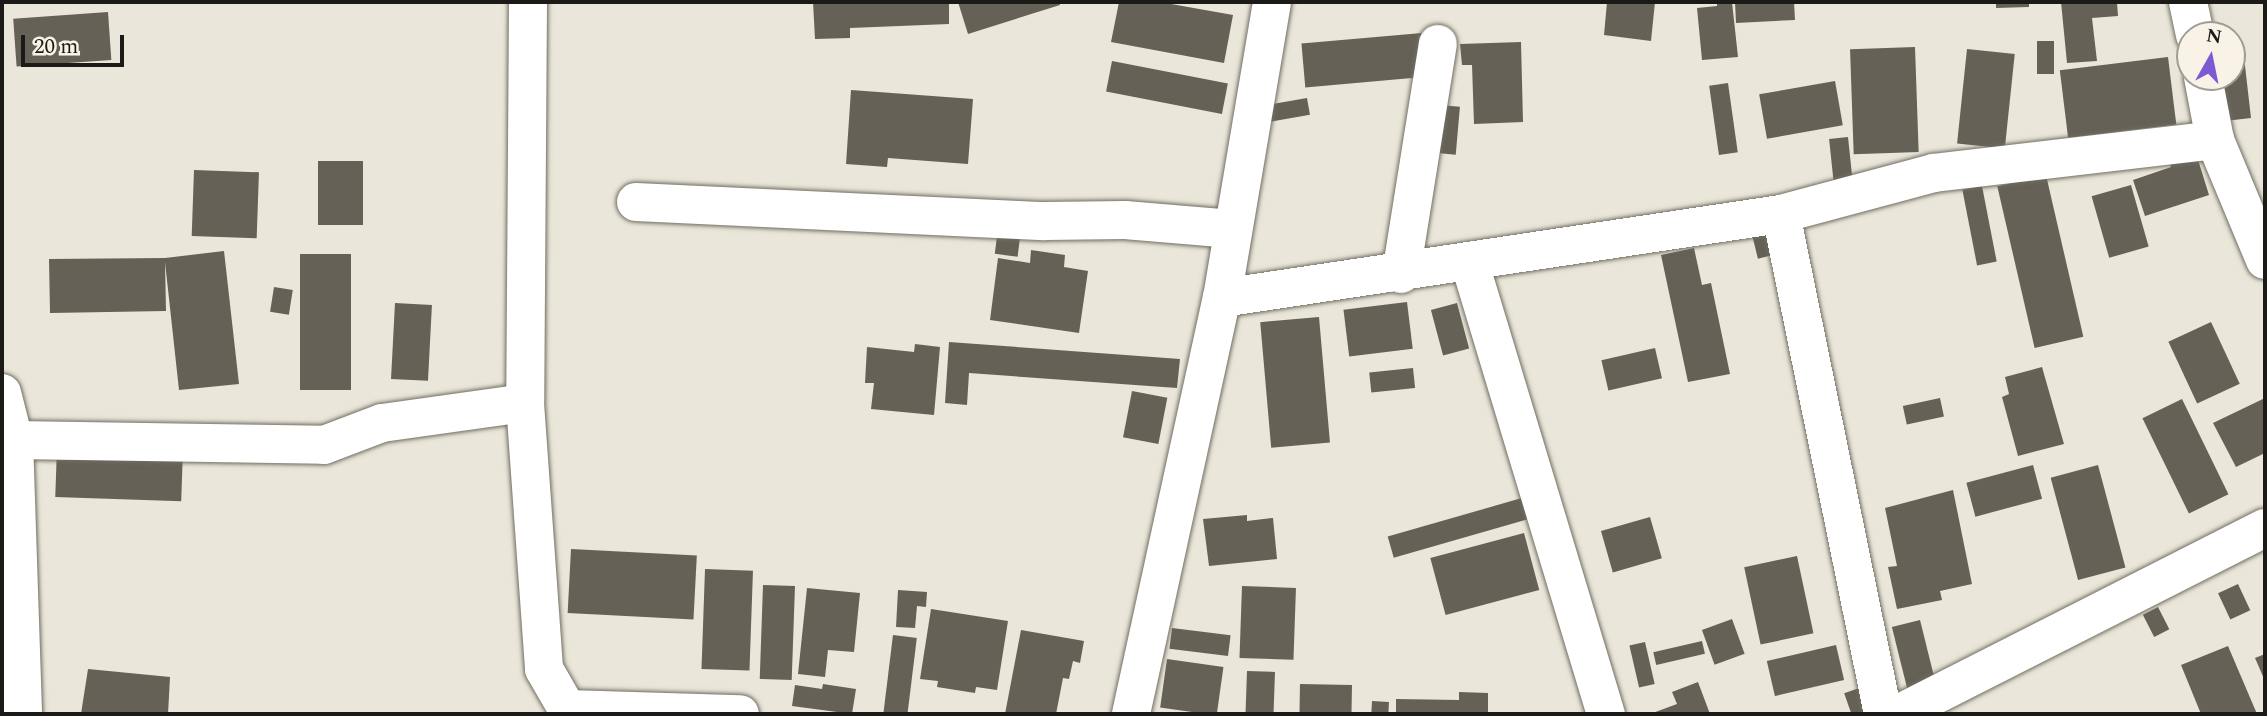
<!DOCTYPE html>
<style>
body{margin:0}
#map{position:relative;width:2267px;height:716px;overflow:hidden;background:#eae6d9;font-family:Spectral,serif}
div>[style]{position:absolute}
.building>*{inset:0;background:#656156;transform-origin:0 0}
.roads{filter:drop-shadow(0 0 2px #716d62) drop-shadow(0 0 2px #716d62)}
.minor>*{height:38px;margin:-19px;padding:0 19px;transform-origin:19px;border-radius:19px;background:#fff}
span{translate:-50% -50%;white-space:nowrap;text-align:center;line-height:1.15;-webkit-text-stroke:7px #f8f3e6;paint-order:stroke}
.frame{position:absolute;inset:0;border:4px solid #1c1a16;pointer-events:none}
.north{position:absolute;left:2176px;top:21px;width:70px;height:70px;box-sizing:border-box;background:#f8f3e6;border:2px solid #a09c93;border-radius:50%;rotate:9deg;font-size:19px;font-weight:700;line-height:28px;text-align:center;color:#1c1a16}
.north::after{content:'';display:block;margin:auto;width:24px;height:32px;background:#7d5ad4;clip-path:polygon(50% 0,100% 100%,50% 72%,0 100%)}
.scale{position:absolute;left:21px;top:35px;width:103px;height:32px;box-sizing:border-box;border:4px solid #1c1a16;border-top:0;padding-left:9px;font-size:21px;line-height:24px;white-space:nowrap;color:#1c1a16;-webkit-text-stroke:5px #f8f3e6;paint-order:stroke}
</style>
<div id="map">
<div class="building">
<div style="clip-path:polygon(813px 2px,949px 2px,949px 24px,850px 28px,850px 38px,815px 39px)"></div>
<div style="clip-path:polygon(958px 2px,1059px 2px,1060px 5px,968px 34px)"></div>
<div style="clip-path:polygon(1119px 2px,1160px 2px,1233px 15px,1224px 63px,1111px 42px)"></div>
<div style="clip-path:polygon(1607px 2px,1655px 2px,1651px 41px,1604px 35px)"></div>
<div style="clip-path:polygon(1717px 2px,1732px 2px,1738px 57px,1702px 60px,1697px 8px,1717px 6px)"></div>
<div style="clip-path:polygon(1735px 2px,1794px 2px,1795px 20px,1736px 23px)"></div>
<div style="clip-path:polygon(1996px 2px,2029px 2px,2029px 7px,1996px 8px)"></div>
<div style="clip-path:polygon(2061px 2px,2117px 2px,2118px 16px,2092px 18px,2097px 61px,2067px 63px)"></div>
<div style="left:108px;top:12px;width:48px;height:95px;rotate:86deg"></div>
<div style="left:1422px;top:33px;width:44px;height:121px;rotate:85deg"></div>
<div style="left:2037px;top:41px;width:17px;height:33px"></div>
<div style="clip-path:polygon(1521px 42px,1523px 122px,1474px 124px,1472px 65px,1462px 65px,1460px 44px)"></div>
<div style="left:1915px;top:47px;width:105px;height:65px;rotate:88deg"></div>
<div style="left:1967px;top:49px;width:48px;height:95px;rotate:6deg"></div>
<div style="left:2168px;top:57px;width:68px;height:109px;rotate:83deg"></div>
<div style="clip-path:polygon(2244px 57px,2251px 118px,2225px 121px,2220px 77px,2232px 77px,2232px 58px)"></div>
<div style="left:1112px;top:61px;width:118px;height:31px;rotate:11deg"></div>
<div style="left:1835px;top:81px;width:45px;height:77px;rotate:80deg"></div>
<div style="left:1728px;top:83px;width:70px;height:19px;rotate:82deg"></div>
<div style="clip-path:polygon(851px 90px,973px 99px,968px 164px,888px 158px,887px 167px,846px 164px)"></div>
<div style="left:1307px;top:98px;width:17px;height:39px;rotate:80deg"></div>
<div style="left:1439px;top:105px;width:21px;height:48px;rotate:5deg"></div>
<div style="left:1848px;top:137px;width:45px;height:19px;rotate:84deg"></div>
<div style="clip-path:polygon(2195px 150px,2209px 195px,2145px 216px,2133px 180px,2171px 167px,2168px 158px)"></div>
<div style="left:318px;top:161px;width:45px;height:64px"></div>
<div style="left:194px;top:170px;width:65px;height:66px;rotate:2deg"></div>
<div style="left:2046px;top:175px;width:166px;height:50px;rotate:77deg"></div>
<div style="left:2131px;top:185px;width:64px;height:41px;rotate:74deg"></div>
<div style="left:1982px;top:186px;width:77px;height:20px;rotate:79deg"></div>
<div style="left:1773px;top:224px;width:30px;height:23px;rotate:76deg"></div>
<div style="left:997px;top:236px;width:23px;height:18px;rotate:7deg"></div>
<div style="clip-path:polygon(1694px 248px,1702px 285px,1711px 283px,1730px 374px,1688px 382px,1661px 255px)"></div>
<div style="clip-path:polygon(1031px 250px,1065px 255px,1064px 267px,1088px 271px,1079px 333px,990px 320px,998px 258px,1030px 263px)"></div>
<div style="clip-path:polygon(224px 251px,239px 384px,179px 390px,165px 262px,166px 311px,50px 313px,49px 259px,165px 258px)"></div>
<div style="left:300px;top:254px;width:51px;height:136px"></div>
<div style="left:274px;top:287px;width:19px;height:25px;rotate:9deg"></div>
<div style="left:1407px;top:302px;width:47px;height:64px;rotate:83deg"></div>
<div style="left:395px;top:303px;width:37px;height:76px;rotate:3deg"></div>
<div style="left:1457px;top:303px;width:47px;height:27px;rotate:75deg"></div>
<div style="left:1319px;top:317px;width:126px;height:59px;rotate:85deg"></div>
<div style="left:2211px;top:322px;width:68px;height:47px;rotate:65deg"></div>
<div style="clip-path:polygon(949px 342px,1180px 359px,1177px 388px,969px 373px,967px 405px,945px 403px)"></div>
<div style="clip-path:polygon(915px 344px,940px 347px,934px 415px,871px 409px,874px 383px,865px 383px,867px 347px,914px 352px)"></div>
<div style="left:1655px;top:348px;width:31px;height:55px;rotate:77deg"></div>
<div style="clip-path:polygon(2042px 367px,2064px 444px,2018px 456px,2002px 397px,2009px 394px,2005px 377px)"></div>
<div style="left:1413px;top:368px;width:20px;height:44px;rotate:84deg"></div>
<div style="left:1132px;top:391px;width:36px;height:47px;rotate:11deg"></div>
<div style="left:1940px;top:398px;width:19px;height:38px;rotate:78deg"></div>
<div style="clip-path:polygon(2265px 398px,2265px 453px,2236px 467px,2213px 423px)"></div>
<div style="left:2182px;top:399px;width:106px;height:44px;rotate:64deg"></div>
<div style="left:57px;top:447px;width:126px;height:50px;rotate:2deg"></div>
<div style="left:2033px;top:465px;width:35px;height:69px;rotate:75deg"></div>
<div style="left:2098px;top:465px;width:106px;height:49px;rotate:75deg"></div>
<div style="clip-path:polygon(1953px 490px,1972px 584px,1940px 591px,1942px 600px,1897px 609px,1888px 567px,1897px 566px,1885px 508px)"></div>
<div style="left:1529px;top:496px;width:22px;height:147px;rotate:74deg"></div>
<div style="clip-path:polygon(1247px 515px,1247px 521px,1273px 518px,1277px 559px,1209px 566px,1203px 519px)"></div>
<div style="left:1650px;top:517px;width:43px;height:51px;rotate:74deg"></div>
<div style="left:1524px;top:533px;width:59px;height:97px;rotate:75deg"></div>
<div style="left:571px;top:549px;width:126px;height:64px;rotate:3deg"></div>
<div style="left:1797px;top:556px;width:79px;height:54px;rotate:78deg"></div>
<div style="left:705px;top:569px;width:48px;height:100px;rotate:2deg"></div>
<div style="left:2238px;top:584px;width:29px;height:22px;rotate:65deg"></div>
<div style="left:763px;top:585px;width:32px;height:94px;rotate:2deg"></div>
<div style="left:1242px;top:586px;width:54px;height:72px;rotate:2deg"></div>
<div style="clip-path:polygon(807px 588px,860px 593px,854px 652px,828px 650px,825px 677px,798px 674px)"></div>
<div style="clip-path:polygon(898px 590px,927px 592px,926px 607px,917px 606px,915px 628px,896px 627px)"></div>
<div style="left:2158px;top:607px;width:25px;height:17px;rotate:63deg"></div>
<div style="clip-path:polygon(931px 609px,1008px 621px,997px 690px,976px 687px,975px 693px,937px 687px,938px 681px,920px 679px)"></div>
<div style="left:1732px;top:619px;width:37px;height:32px;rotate:70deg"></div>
<div style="left:1920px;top:620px;width:70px;height:29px;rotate:76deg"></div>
<div style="left:1172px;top:628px;width:59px;height:21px;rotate:7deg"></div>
<div style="clip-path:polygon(1021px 630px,1084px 641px,1080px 663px,1073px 661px,1069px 679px,1063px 678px,1056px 714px,1005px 714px)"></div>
<div style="left:893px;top:635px;width:24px;height:80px;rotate:7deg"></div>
<div style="left:1702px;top:641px;width:13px;height:50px;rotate:77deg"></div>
<div style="left:1645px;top:642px;width:43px;height:16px;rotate:77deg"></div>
<div style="left:1836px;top:645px;width:36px;height:71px;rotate:77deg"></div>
<div style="clip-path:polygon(2228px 646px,2257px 714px,2201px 714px,2181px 665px)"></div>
<div style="clip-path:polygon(2265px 654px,2265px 681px,2255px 658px)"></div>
<div style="left:1167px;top:659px;width:57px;height:49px;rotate:8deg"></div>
<div style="clip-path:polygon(88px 669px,170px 677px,168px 714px,81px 714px)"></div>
<div style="left:1247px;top:671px;width:28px;height:43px;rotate:2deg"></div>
<div style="clip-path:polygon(1698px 682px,1710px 714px,1650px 714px,1677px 704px,1672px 692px)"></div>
<div style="clip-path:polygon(823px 684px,856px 689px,852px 714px,792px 706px,795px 685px,822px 689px)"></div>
<div style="left:1300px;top:684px;width:52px;height:30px;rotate:1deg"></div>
<div style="left:1865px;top:686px;width:24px;height:22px;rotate:71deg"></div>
<div style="clip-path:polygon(1459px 692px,1488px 693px,1488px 714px,1396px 714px,1396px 699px,1459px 700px)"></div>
<div style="left:1372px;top:701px;width:17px;height:13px;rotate:3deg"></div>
</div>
<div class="roads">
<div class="minor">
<div style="left:528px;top:2px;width:401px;rotate:90.4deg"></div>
<div style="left:525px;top:403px;width:267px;rotate:85.9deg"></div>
<div style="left:544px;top:669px;width:46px;rotate:60.1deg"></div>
<div style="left:567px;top:709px;width:173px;rotate:1.7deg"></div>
<div style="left:2188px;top:2px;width:34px;rotate:78deg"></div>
<div style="left:2203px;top:77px;width:64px;rotate:79.2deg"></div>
<div style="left:2215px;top:140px;width:130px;rotate:67.4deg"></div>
<div style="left:636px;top:202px;width:409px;rotate:2.7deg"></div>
<div style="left:1045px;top:221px;width:80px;rotate:-0.7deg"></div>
<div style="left:1125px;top:220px;width:108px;rotate:4.8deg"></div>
<div style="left:1781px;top:214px;width:510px;rotate:78.47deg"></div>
<div style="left:1470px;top:264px;width:470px;rotate:73.2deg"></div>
<div style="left:1401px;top:274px;width:233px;rotate:-80.9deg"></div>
<div style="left:1222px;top:298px;width:565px;rotate:-8.55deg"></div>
<div style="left:1781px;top:214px;width:158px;rotate:-15deg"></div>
<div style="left:1934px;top:173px;width:283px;rotate:-6.7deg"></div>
<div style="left:2px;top:393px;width:49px;rotate:75.7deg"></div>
<div style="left:14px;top:440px;width:274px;rotate:88.1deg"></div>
<div style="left:14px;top:440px;width:310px;rotate:0.9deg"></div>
<div style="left:324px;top:445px;width:62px;rotate:-20.8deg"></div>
<div style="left:382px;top:423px;width:144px;rotate:-8deg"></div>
<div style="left:1131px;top:714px;width:426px;rotate:-77.7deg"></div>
<div style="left:1222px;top:298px;width:300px;rotate:-80.4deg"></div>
<div style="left:1898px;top:714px;width:411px;rotate:-26.9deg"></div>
</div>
</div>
<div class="frame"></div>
<div class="north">N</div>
<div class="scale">20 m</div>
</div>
